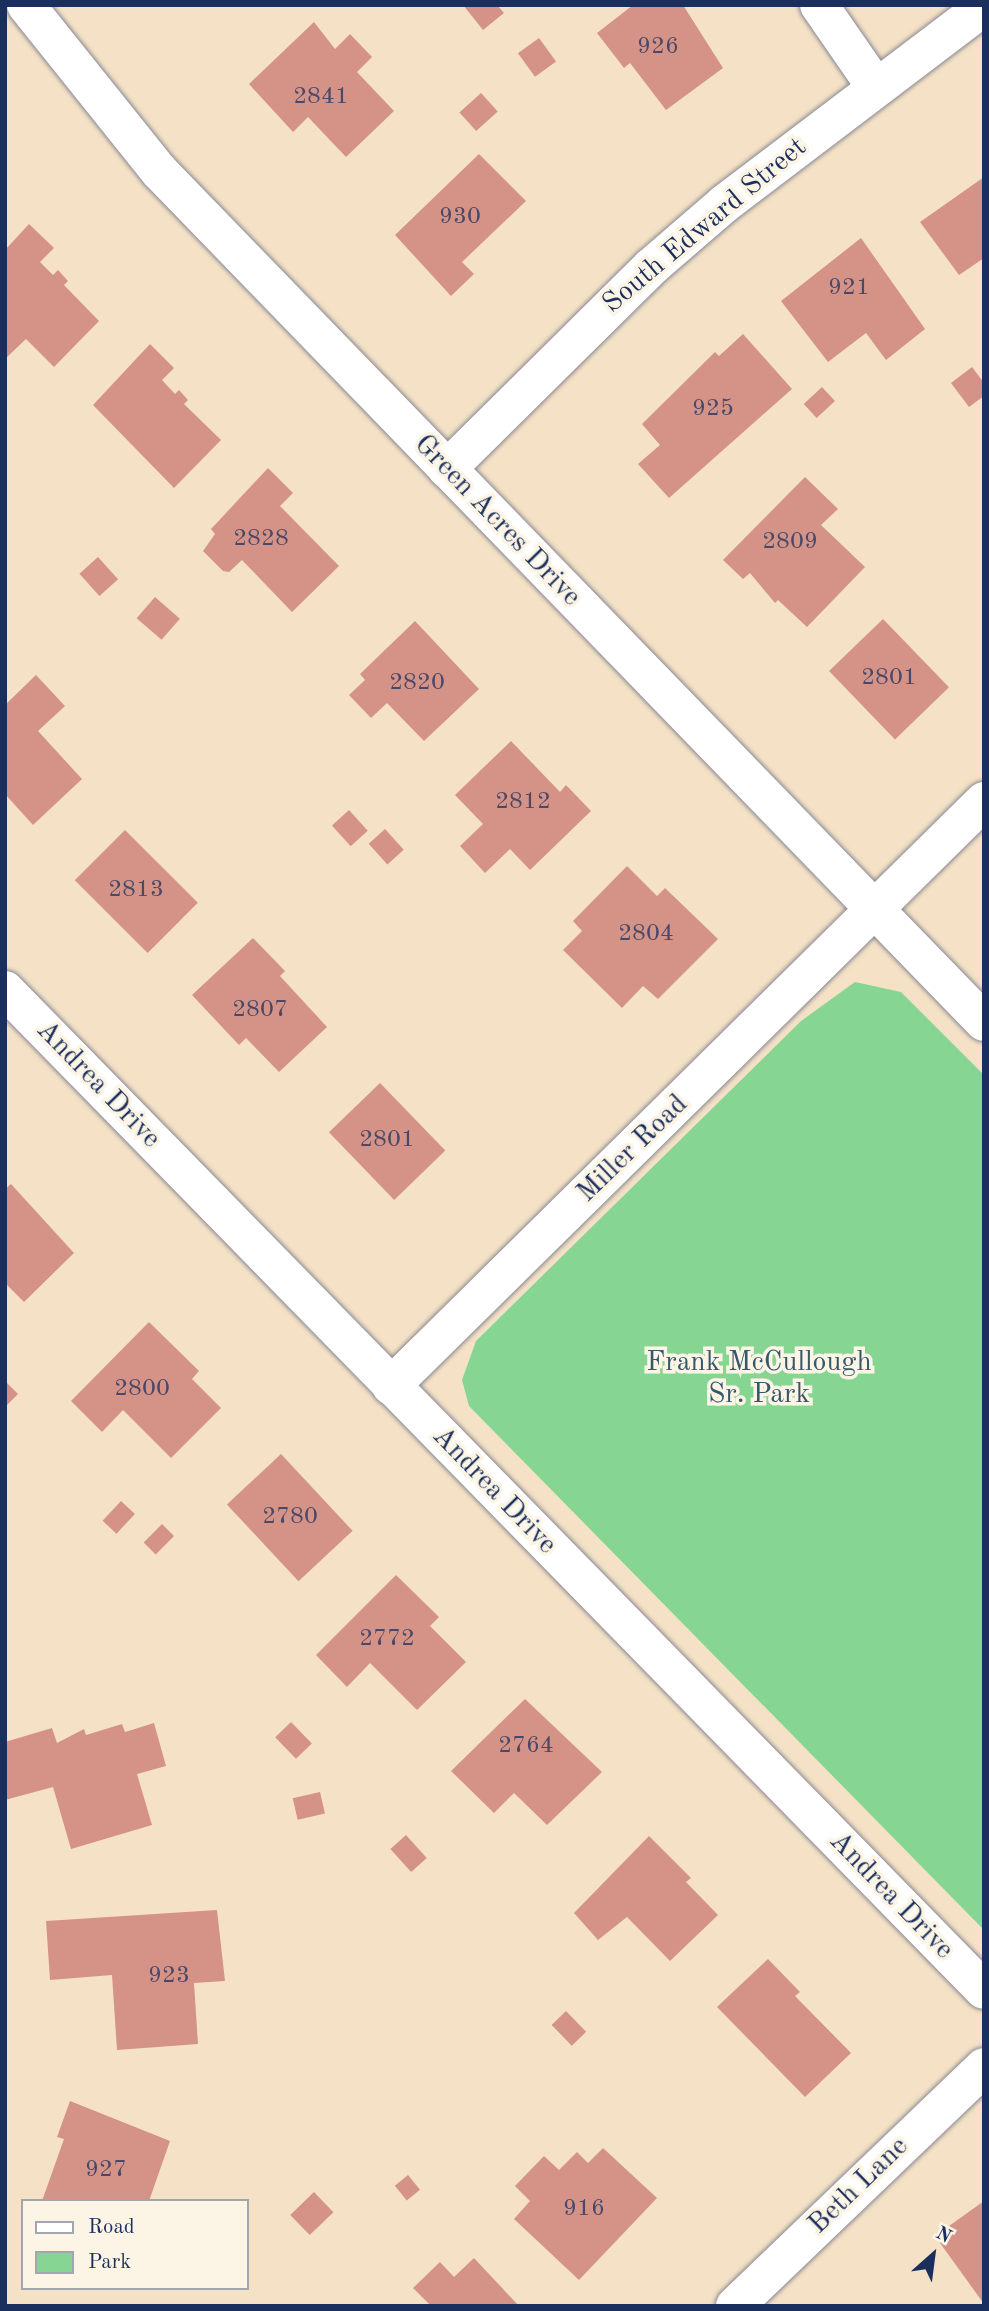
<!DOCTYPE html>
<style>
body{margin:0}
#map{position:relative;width:989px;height:2311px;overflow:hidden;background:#f5e2c6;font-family:"Old Standard TT",serif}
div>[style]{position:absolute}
.green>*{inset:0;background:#87d593}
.building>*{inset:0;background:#d49386;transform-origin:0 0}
.roads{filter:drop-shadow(0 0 2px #888892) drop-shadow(0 0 2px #888892)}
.minor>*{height:38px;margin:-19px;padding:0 19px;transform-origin:19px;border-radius:19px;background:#fff}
span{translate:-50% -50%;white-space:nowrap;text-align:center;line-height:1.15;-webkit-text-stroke:7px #fcf5e5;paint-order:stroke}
.number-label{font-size:24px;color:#494868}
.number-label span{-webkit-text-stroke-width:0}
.street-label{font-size:28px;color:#1b2f5e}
.park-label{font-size:28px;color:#36586b}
.frame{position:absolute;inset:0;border:7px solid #1b2f5e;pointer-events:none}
.legend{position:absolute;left:21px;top:2199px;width:228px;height:91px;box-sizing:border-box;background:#fcf5e5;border:2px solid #a2a6af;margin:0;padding:9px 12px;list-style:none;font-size:21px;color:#1b2f5e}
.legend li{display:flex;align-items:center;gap:14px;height:35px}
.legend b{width:35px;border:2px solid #a2a6af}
.north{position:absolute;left:898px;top:2220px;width:70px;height:70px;-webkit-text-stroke:5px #fcf5e5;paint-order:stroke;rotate:28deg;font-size:19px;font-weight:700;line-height:28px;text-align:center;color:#1b2f5e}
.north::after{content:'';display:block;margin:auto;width:24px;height:32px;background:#1b2f5e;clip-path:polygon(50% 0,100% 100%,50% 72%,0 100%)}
</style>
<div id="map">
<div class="green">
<div style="clip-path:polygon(855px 982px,901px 992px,984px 1075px,984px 1930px,469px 1406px,462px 1380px,476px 1341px,801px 1021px)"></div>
</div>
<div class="building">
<div style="clip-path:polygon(463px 5px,497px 5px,504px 13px,483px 30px)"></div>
<div style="clip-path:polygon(633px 5px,683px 5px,723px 68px,666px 110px,630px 63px,624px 68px,597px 33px)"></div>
<div style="clip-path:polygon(314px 22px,335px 49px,350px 34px,372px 57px,357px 72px,394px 111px,346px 157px,308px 117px,293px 132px,249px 84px)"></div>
<div style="left:539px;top:38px;width:29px;height:26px;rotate:54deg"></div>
<div style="left:481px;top:93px;width:25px;height:29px;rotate:48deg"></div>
<div style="clip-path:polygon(479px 154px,526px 201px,462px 262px,474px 274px,451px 296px,395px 235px)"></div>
<div style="clip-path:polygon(984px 177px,984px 258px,959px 275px,920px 222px)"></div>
<div style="clip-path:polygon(29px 224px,54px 248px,40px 262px,53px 275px,58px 270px,68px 281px,64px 285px,99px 321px,54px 367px,26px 339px,5px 359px,5px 250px)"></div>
<div style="clip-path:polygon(861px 238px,925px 329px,886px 360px,866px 333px,828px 362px,781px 301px)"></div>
<div style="clip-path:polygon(743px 334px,792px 389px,669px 498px,638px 464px,660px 445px,642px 424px,715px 352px,719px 356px)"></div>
<div style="clip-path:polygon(150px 344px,174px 368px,162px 380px,175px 394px,179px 390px,188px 400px,184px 404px,221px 440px,174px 488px,93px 405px)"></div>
<div style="clip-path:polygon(972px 367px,984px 383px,984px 396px,969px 407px,951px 383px)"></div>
<div style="left:822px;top:387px;width:19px;height:25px;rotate:47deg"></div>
<div style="clip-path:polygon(268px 468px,293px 493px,280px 506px,339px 566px,292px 612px,242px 560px,229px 572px,223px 571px,203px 551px,215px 534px,211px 529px)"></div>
<div style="clip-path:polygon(805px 477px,838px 509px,821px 525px,865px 567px,807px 627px,778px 600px,775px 603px,750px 573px,743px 579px,723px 560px)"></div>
<div style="left:98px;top:557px;width:30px;height:25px;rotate:48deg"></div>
<div style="left:155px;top:597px;width:33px;height:28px;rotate:41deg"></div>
<div style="left:883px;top:619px;width:95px;height:75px;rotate:46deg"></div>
<div style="clip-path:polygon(415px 621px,479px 689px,424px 741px,387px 703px,371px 718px,349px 695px,365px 680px,360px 674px)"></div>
<div style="clip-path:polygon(36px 675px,65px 706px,38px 731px,82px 779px,33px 825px,5px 794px,5px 705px)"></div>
<div style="clip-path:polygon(511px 741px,560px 792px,566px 785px,591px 811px,530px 870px,510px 849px,485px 873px,460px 846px,483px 824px,455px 795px)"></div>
<div style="left:349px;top:810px;width:28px;height:23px;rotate:48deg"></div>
<div style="left:385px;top:829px;width:28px;height:22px;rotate:48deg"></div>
<div style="left:125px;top:830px;width:103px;height:71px;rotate:45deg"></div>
<div style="clip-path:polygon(627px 866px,657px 896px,665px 888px,718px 939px,658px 999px,643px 986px,622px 1008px,563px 950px,582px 931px,573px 921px)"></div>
<div style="clip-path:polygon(253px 938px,285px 971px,280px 976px,327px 1027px,279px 1072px,246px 1038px,239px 1045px,192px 995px)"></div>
<div style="left:380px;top:1083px;width:94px;height:71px;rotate:46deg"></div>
<div style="clip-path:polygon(11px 1184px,74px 1253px,24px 1302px,5px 1283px,5px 1189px)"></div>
<div style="clip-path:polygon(149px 1322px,199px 1371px,192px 1379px,221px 1408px,171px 1458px,123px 1410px,102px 1432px,71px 1401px)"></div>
<div style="clip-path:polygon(5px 1381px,18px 1394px,5px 1407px)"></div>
<div style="left:281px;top:1454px;width:105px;height:74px;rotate:47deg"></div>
<div style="left:121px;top:1501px;width:19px;height:27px;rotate:43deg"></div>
<div style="left:162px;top:1524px;width:17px;height:26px;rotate:45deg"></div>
<div style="clip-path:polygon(396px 1575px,439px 1617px,430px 1626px,466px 1662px,417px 1710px,370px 1663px,347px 1687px,316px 1655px)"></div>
<div style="clip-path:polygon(525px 1699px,602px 1772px,547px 1825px,514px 1793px,494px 1813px,451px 1771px)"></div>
<div style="left:291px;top:1722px;width:30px;height:22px;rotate:46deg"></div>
<div style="clip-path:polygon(154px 1723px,166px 1766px,137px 1774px,152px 1825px,71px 1849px,53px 1787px,5px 1800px,5px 1742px,52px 1728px,57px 1743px,84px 1729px,86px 1735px,122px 1724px,125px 1732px)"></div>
<div style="left:320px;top:1792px;width:22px;height:28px;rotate:77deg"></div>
<div style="left:406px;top:1835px;width:31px;height:21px;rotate:48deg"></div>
<div style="clip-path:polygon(649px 1836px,691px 1878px,686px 1882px,718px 1915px,670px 1961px,627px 1917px,598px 1940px,574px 1913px)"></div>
<div style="clip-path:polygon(217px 1910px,225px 1981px,194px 1983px,198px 2044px,117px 2050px,112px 1975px,50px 1980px,46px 1921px)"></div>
<div style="clip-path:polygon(768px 1959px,800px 1992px,795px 1996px,851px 2053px,805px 2097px,717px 2007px)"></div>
<div style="left:566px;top:2011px;width:29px;height:20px;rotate:46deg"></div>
<div style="clip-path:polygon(70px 2101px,170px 2141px,149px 2201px,42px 2201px,64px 2139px,57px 2137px)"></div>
<div style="clip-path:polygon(603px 2148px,657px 2198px,579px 2280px,514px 2219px,530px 2201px,515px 2186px,544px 2156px,559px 2170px,577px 2152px,588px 2163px)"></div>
<div style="left:408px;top:2175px;width:19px;height:17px;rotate:51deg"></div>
<div style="left:314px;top:2192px;width:28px;height:33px;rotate:46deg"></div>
<div style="clip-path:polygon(984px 2201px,984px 2304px,935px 2236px)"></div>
<div style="clip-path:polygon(474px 2258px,519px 2306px,431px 2306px,413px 2288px,440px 2262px,454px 2277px)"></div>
</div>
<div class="roads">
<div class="minor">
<div style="left:26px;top:5px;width:213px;rotate:51.3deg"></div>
<div style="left:159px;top:171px;width:1185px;rotate:45.89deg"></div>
<div style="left:819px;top:5px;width:98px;rotate:55.3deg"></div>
<div style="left:447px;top:469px;width:287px;rotate:-44.7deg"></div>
<div style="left:651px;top:267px;width:96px;rotate:-40.8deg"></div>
<div style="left:724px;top:204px;width:326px;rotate:-37.2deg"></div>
<div style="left:5px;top:990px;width:1399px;rotate:45.61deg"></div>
<div style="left:391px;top:1386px;width:833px;rotate:-44.61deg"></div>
<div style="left:735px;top:2306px;width:345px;rotate:-43.8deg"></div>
</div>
</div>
<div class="number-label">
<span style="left:658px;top:48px">926</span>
<span style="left:321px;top:98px">2841</span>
<span style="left:460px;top:218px">930</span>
<span style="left:849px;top:289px">921</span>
<span style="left:713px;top:410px">925</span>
<span style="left:261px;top:540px">2828</span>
<span style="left:790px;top:543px">2809</span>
<span style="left:889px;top:679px">2801</span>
<span style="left:417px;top:684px">2820</span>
<span style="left:523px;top:803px">2812</span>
<span style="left:136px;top:891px">2813</span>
<span style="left:646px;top:935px">2804</span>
<span style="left:260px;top:1011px">2807</span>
<span style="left:387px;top:1141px">2801</span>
<span style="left:142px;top:1390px">2800</span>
<span style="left:290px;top:1518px">2780</span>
<span style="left:387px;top:1640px">2772</span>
<span style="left:526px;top:1747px">2764</span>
<span style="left:169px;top:1977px">923</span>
<span style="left:106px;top:2171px">927</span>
<span style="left:584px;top:2210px">916</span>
</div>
<div class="street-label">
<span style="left:705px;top:226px;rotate:-40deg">South Edward Street</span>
<span style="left:497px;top:521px;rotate:46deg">Green Acres Drive</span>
<span style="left:98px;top:1085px;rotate:46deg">Andrea Drive</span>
<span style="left:633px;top:1149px;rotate:-44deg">Miller Road</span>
<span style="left:494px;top:1491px;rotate:46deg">Andrea Drive</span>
<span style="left:891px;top:1896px;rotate:46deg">Andrea Drive</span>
<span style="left:859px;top:2186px;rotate:-44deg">Beth Lane</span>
</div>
<div class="park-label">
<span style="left:759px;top:1379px">Frank McCullough<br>Sr. Park</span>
</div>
<div class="frame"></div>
<ul class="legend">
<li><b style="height:9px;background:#fff"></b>Road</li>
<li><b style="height:19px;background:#87d593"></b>Park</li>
</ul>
<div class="north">N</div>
</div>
